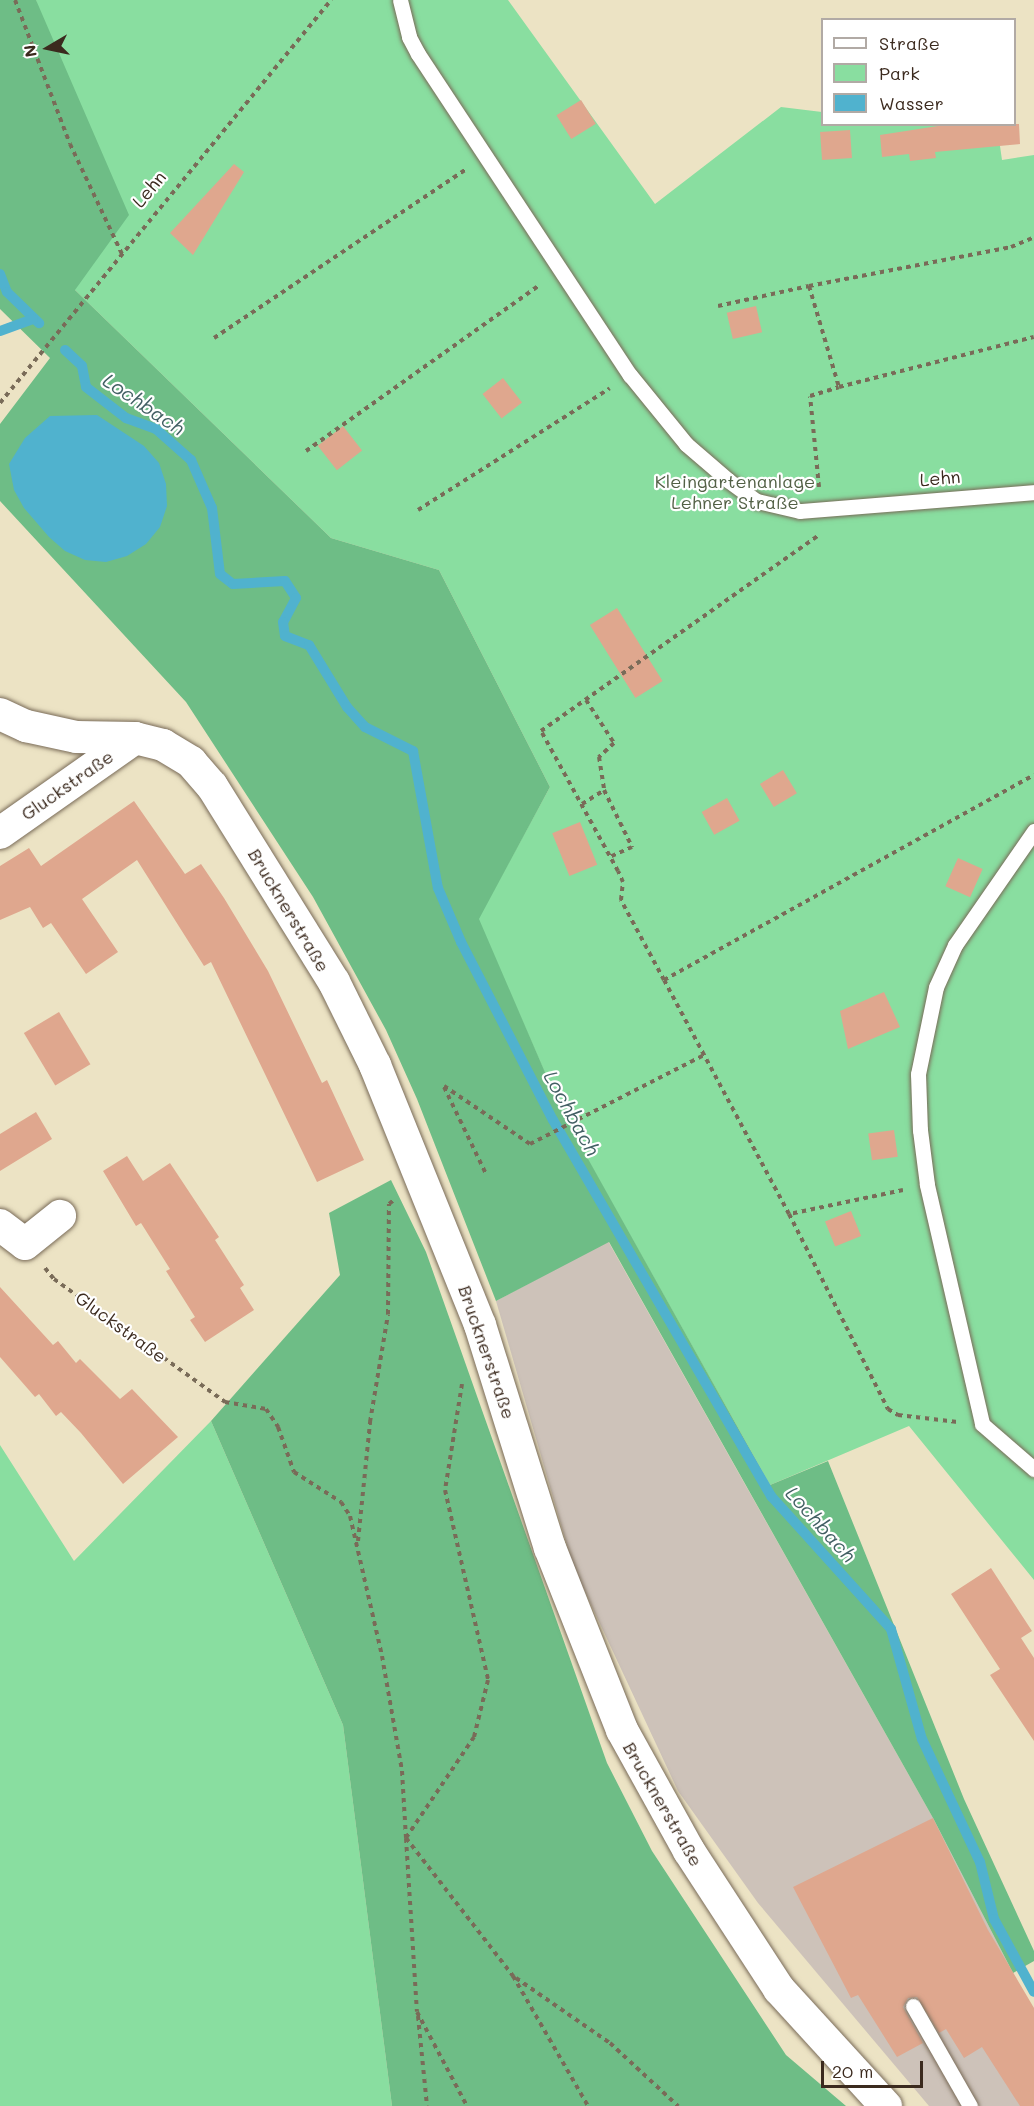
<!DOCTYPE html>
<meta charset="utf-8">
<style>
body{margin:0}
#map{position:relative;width:1034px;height:2106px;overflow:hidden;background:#ece3c4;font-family:Mali,sans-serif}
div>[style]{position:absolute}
.industrial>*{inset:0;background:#cdc2b9}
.green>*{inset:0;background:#89dea0}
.forest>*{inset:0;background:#6ebd86}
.water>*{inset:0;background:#50b2ce}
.stream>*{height:10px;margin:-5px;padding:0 5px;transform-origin:5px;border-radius:5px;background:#50b2ce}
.building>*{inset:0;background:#dfa78e;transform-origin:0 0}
.path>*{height:4px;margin-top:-2px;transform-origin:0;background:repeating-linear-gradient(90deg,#796b58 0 4.5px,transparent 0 9px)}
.roads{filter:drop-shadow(0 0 2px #796b58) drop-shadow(0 0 2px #796b58)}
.lane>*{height:15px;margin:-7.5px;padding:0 7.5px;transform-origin:7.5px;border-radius:7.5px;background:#fff}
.street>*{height:32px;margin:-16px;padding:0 16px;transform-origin:16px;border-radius:16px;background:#fff}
span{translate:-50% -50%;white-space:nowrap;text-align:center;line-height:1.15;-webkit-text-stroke:4.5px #fff;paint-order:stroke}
.street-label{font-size:18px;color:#3b2a1e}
.park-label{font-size:18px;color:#526045}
.water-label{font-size:20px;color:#436064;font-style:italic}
.legend{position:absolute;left:821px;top:18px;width:195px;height:108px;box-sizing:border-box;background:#fff;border:2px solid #b1aaa5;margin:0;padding:8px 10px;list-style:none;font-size:18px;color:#3b2a1e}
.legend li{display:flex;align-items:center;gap:12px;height:30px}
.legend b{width:30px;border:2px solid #b1aaa5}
.north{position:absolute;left:18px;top:18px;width:60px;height:60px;-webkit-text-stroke:4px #fff;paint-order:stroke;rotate:261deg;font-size:16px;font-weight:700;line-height:24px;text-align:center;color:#3b2a1e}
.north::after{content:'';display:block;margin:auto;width:21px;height:27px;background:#3b2a1e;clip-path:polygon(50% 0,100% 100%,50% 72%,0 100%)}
.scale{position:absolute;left:821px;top:2061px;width:102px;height:27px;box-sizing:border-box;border:3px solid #3b2a1e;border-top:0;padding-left:8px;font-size:18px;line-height:21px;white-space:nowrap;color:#3b2a1e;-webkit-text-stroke:4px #fff;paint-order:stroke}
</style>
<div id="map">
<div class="industrial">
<div style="clip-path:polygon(608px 1241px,933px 1818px,1013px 1973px,1034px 2106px,929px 2106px,758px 1903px,678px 1791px,573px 1566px,496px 1301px)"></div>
</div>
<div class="green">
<div style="clip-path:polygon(36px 0,508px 0,655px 204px,781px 107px,822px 112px,822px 124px,997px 125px,1002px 160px,1034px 155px,1034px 1580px,909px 1426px,770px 1485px,565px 1119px,478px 919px,550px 787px,439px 570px,331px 538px,75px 290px)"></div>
<div style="clip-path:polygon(211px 1421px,343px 1725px,392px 2106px,0 2106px,0 1445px,74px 1561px)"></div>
</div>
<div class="forest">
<div style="clip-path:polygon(0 0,36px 0,129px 215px,75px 290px,331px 538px,439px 570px,550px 787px,479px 919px,563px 1114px,770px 1485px,828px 1461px,964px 1799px,1034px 1951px,1034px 1961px,1013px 1973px,933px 1818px,609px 1242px,496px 1301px,417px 1099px,386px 1030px,313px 897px,186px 702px,0 501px,0 424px,50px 358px,0 309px)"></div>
<div style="clip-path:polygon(391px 1180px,426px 1252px,607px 1763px,652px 1851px,786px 2055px,846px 2106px,392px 2106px,343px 1725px,211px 1421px,340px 1275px,329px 1213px)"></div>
</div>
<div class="water">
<div style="clip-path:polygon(97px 415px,144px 446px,159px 463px,166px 484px,167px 506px,160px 527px,146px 544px,127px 556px,106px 562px,85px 560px,65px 551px,49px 537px,24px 508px,14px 490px,9px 464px,25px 438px,50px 416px)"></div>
</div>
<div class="stream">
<div style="left:0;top:274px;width:19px;rotate:69deg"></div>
<div style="left:7px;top:292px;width:45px;rotate:44.1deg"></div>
<div style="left:0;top:331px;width:35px;rotate:-20deg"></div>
<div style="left:65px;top:350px;width:23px;rotate:43deg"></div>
<div style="left:82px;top:366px;width:21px;rotate:79deg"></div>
<div style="left:86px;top:387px;width:51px;rotate:37.8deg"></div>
<div style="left:126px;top:418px;width:32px;rotate:20deg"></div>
<div style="left:156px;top:429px;width:47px;rotate:41.5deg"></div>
<div style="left:191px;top:460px;width:52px;rotate:66.4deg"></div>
<div style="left:212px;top:508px;width:66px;rotate:83.1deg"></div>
<div style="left:220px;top:574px;width:16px;rotate:38deg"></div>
<div style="left:233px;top:584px;width:52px;rotate:-3.3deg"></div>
<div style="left:285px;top:581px;width:20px;rotate:57deg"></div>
<div style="left:296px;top:598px;width:27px;rotate:118deg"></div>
<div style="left:283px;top:622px;width:14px;rotate:82deg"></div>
<div style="left:285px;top:636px;width:26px;rotate:21deg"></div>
<div style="left:309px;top:645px;width:73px;rotate:58.5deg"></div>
<div style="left:347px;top:707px;width:27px;rotate:48deg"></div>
<div style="left:365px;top:727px;width:54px;rotate:26.6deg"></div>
<div style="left:413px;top:751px;width:139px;rotate:79.7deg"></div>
<div style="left:438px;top:888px;width:59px;rotate:66.9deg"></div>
<div style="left:461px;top:942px;width:200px;rotate:62.7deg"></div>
<div style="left:553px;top:1120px;width:435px;rotate:59.9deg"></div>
<div style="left:771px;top:1496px;width:179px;rotate:47.9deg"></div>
<div style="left:891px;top:1629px;width:114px;rotate:74.3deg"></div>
<div style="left:922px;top:1739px;width:136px;rotate:64.8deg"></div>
<div style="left:980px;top:1862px;width:59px;rotate:76.2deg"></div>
<div style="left:994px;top:1919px;width:83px;rotate:61.3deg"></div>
</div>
<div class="building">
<div style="left:581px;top:100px;width:28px;height:29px;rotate:58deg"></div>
<div style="clip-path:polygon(951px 124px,1019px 124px,1020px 144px,935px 152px,936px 158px,910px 161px,909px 154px,882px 157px,880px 135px)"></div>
<div style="left:850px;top:130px;width:28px;height:30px;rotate:86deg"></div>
<div style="clip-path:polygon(234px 164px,244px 172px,193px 255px,170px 233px)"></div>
<div style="left:756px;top:306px;width:27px;height:30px;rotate:77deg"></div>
<div style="left:503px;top:378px;width:31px;height:26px;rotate:52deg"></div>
<div style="left:343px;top:426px;width:31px;height:32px;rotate:52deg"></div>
<div style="left:617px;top:608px;width:86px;height:32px;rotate:58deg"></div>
<div style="left:783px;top:770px;width:27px;height:27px;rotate:59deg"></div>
<div style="left:727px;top:798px;width:26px;height:29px;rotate:61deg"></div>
<div style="clip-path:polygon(134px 801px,185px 874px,201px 864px,224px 898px,268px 971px,322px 1083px,327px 1080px,364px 1160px,317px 1182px,211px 962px,204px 966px,137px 860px,82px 899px,118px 952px,86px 974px,51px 923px,43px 928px,30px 907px,0 920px,0 866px,29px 848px,41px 866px)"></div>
<div style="left:580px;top:822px;width:46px;height:30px;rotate:68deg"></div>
<div style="left:958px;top:858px;width:27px;height:31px;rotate:24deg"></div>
<div style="clip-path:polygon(884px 992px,900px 1027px,848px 1049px,840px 1011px)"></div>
<div style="left:59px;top:1012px;width:61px;height:41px;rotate:59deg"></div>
<div style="clip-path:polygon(36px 1112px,52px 1139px,0 1171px,0 1134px)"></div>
<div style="left:894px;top:1130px;width:27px;height:26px;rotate:82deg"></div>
<div style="clip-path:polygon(127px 1156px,143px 1181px,170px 1163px,219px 1237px,215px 1240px,244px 1285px,240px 1288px,254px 1310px,205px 1342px,190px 1320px,195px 1317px,166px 1271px,170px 1269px,141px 1223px,136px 1226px,103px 1171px)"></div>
<div style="left:851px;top:1211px;width:27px;height:28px;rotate:68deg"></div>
<div style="clip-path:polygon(0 1287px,53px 1345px,58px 1341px,76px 1363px,80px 1359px,120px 1399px,132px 1389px,178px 1437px,123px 1484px,81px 1433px,61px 1412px,56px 1416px,39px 1394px,35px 1397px,0 1357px)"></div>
<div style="clip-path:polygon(991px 1568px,1032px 1631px,1021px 1638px,1034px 1658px,1034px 1741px,990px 1675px,1000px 1669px,951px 1594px)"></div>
<div style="clip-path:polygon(933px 1818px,988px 1930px,1034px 2008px,1034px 2106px,1020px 2106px,982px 2047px,964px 2058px,946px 2029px,939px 2033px,917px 1997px,908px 1998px,903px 2007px,923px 2043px,897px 2057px,858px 1995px,851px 1998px,793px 1887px)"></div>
</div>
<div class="path">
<div style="left:15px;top:0;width:154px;rotate:69.1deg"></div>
<div style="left:70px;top:144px;width:122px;rotate:64.7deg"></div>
<div style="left:809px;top:286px;width:206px;rotate:-10.9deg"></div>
<div style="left:1011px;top:247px;width:25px;rotate:-23deg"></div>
<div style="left:718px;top:306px;width:93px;rotate:-12.4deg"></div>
<div style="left:809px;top:286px;width:105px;rotate:73.5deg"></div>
<div style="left:839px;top:387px;width:201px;rotate:-14.4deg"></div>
<div style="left:214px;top:338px;width:302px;rotate:-33.8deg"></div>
<div style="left:0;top:403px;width:522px;rotate:-50.6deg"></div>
<div style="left:306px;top:451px;width:287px;rotate:-35.4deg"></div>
<div style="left:819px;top:487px;width:91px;rotate:-95.6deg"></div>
<div style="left:810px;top:396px;width:30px;rotate:-17deg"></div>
<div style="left:418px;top:510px;width:227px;rotate:-32.4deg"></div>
<div style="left:586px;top:700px;width:51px;rotate:56.9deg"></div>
<div style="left:614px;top:743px;width:21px;rotate:137deg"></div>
<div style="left:599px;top:757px;width:33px;rotate:81deg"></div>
<div style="left:582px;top:804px;width:26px;rotate:-32deg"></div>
<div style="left:604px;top:790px;width:64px;rotate:63.8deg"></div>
<div style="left:632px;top:847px;width:24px;rotate:156deg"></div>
<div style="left:664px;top:980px;width:91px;rotate:-118.3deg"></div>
<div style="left:621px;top:900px;width:18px;rotate:-84deg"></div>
<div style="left:623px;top:882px;width:12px;rotate:-114deg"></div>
<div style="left:618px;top:871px;width:160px;rotate:-118.8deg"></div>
<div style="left:541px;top:731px;width:340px;rotate:-35.2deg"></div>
<div style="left:444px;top:1086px;width:104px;rotate:34deg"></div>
<div style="left:530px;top:1144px;width:195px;rotate:-27.1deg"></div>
<div style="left:444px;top:1087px;width:97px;rotate:64.2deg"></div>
<div style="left:903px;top:1190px;width:116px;rotate:168.1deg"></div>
<div style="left:789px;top:1214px;width:219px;rotate:63.1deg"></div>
<div style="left:888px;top:1409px;width:12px;rotate:31deg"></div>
<div style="left:898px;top:1415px;width:60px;rotate:6.7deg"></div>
<div style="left:789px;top:1214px;width:265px;rotate:-118.1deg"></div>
<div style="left:664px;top:980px;width:423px;rotate:-29deg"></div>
<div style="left:45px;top:1268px;width:14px;rotate:51deg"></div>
<div style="left:54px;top:1279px;width:211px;rotate:35.7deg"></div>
<div style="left:225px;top:1402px;width:42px;rotate:9.7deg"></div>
<div style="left:266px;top:1409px;width:22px;rotate:56deg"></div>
<div style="left:278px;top:1427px;width:48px;rotate:70.4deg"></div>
<div style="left:294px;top:1472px;width:56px;rotate:32.6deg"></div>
<div style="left:341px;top:1502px;width:17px;rotate:57deg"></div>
<div style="left:350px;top:1516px;width:144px;rotate:77.1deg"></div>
<div style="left:382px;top:1656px;width:117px;rotate:80.1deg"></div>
<div style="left:402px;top:1771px;width:67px;rotate:86.6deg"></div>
<div style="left:406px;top:1838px;width:175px;rotate:52.2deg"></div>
<div style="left:513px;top:1976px;width:150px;rotate:60deg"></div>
<div style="left:462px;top:1384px;width:107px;rotate:99.1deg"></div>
<div style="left:445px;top:1490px;width:195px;rotate:77.2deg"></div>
<div style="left:488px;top:1680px;width:59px;rotate:103.8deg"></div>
<div style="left:474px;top:1737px;width:122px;rotate:124deg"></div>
<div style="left:406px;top:1838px;width:174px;rotate:86.4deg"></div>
<div style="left:417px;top:2012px;width:106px;rotate:62deg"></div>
<div style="left:358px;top:1541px;width:120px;rotate:-84.2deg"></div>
<div style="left:370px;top:1422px;width:109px;rotate:-80.5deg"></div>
<div style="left:388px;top:1314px;width:110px;rotate:-89.5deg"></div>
<div style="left:389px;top:1204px;width:8px;rotate:-40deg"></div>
<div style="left:516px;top:1978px;width:114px;rotate:34.7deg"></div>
<div style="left:610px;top:2043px;width:93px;rotate:42.8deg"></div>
<div style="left:418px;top:2016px;width:90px;rotate:84.3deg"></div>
</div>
<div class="roads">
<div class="lane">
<div style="left:400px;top:0;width:38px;rotate:76deg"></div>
<div style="left:409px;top:37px;width:19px;rotate:62deg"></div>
<div style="left:418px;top:54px;width:385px;rotate:56.6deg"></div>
<div style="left:630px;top:375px;width:89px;rotate:50.9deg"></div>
<div style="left:686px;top:444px;width:57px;rotate:40.7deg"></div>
<div style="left:729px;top:481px;width:34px;rotate:36deg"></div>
<div style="left:757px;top:501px;width:44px;rotate:13.1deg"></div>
<div style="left:800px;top:511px;width:235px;rotate:-4.6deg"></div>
<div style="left:1034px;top:831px;width:139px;rotate:124.7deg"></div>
<div style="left:955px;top:945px;width:46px;rotate:114.3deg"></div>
<div style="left:936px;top:987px;width:89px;rotate:101.7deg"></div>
<div style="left:918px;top:1074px;width:56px;rotate:88deg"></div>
<div style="left:920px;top:1130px;width:55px;rotate:82.7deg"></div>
<div style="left:927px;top:1185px;width:245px;rotate:77deg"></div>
<div style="left:982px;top:1424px;width:69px;rotate:40.9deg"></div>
<div style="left:913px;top:2006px;width:115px;rotate:60.3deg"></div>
</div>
<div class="street">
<div style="left:0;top:714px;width:29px;rotate:25deg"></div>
<div style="left:26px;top:726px;width:51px;rotate:12.4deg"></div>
<div style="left:76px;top:737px;width:59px;rotate:1deg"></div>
<div style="left:135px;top:738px;width:29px;rotate:14deg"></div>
<div style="left:163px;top:745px;width:33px;rotate:31deg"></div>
<div style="left:191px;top:762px;width:32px;rotate:49deg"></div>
<div style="left:212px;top:786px;width:231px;rotate:58.1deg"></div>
<div style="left:334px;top:982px;width:93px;rotate:63.7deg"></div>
<div style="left:375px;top:1065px;width:280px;rotate:68deg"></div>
<div style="left:480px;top:1325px;width:234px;rotate:72.6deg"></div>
<div style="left:550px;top:1548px;width:196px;rotate:68.4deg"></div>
<div style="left:622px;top:1730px;width:138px;rotate:61deg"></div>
<div style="left:689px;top:1851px;width:165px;rotate:56.9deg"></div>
<div style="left:779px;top:1989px;width:159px;rotate:47.6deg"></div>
<div style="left:0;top:833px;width:165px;rotate:-35.1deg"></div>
<div style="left:0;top:1225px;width:31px;rotate:37deg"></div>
<div style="left:25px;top:1244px;width:45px;rotate:-38.7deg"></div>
</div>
</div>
<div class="street-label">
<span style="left:149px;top:189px;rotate:-50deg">Lehn</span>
<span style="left:940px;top:478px;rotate:-5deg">Lehn</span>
<span style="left:67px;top:785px;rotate:-35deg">Gluckstraße</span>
<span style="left:289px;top:910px;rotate:59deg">Brucknerstraße</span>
<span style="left:121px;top:1327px;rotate:36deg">Gluckstraße</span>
<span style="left:487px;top:1352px;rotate:71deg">Brucknerstraße</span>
<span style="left:663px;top:1804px;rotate:60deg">Brucknerstraße</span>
</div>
<div class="park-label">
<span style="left:735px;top:492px">Kleingartenanlage<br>Lehner Straße</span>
</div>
<div class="water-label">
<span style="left:144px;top:404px;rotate:34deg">Lochbach</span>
<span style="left:572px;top:1113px;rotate:61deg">Lochbach</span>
<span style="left:821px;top:1524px;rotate:48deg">Lochbach</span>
</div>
<ul class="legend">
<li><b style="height:8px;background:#fff"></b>Straße</li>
<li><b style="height:16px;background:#89dea0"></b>Park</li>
<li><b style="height:16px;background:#50b2ce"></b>Wasser</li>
</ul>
<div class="north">N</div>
<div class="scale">20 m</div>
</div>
